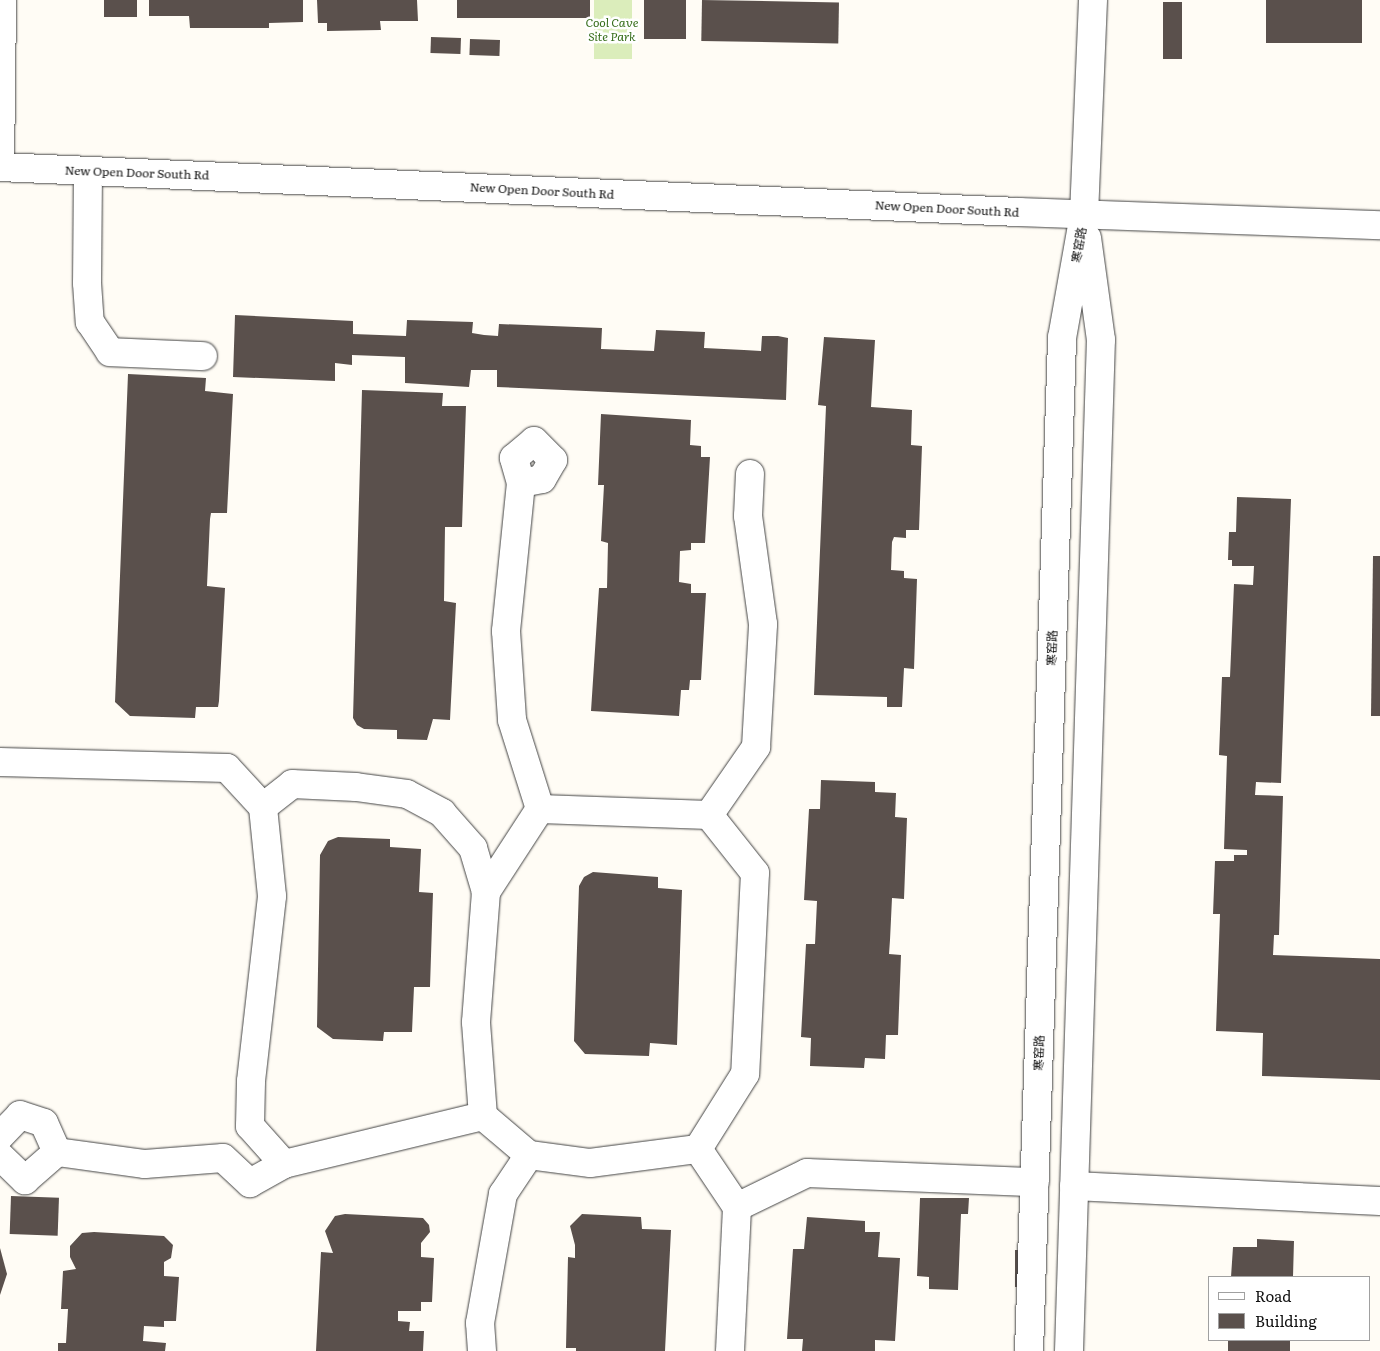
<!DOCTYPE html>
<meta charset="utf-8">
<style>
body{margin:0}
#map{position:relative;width:1380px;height:1351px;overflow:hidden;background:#fffcf5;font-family:Literata,"Noto Sans SC",serif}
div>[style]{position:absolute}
.green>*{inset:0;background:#dbedbb;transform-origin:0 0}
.building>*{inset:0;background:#5a504c;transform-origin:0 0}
.roads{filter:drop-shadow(0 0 1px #444) drop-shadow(0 0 1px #444)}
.minor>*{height:28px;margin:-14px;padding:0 14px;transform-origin:14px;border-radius:14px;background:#fff}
span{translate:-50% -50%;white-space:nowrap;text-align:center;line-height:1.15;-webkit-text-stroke:5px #fff;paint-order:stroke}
.park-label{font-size:12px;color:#376e1c;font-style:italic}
.street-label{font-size:12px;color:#111}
.legend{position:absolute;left:1208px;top:1276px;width:162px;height:65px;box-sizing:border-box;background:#fff;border:1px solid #a0a0a0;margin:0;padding:6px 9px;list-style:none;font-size:15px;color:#111}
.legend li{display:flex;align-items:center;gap:10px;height:25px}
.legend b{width:25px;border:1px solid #a0a0a0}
</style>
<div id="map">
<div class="green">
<div style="left:594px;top:0;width:38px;height:59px"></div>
</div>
<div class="building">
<div style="left:104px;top:0;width:33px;height:17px"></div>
<div style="clip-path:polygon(149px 0,303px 0,303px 22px,269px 23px,269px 28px,190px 28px,189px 16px,149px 16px)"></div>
<div style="clip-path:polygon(317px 0,417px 0,418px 21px,380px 21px,381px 30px,327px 31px,327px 23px,318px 23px)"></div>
<div style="left:457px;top:0;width:133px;height:18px"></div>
<div style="left:644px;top:0;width:42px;height:39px"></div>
<div style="left:702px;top:0;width:137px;height:41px;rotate:1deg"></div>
<div style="left:1266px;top:0;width:96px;height:43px"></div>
<div style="left:1163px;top:2px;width:19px;height:57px"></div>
<div style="left:431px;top:37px;width:30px;height:16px;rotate:2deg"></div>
<div style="left:470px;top:39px;width:30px;height:16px;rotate:2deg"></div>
<div style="clip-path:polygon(235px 315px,353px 321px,353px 334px,406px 336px,407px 320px,473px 322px,472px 333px,484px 335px,498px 336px,499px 324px,602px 328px,601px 349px,654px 351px,656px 330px,705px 332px,704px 348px,744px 350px,761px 351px,762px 336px,778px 336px,788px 338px,786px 400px,497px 387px,497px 370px,471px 370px,469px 387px,405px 383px,405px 357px,352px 355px,352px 365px,335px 363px,335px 381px,233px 377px)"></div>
<div style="clip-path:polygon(824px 337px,875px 340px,871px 407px,912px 410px,911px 445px,922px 446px,919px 530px,906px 530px,906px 538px,894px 537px,892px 542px,891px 570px,904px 571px,904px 578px,917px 579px,914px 669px,904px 668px,902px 707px,887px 707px,887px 697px,814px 695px,826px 406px,818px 405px)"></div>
<div style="clip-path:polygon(128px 374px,206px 378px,205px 391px,233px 394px,227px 513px,211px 513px,210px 519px,207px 586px,225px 588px,219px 701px,218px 707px,196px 707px,195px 718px,130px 716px,115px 702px)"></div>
<div style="clip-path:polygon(362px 390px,443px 393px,442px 406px,466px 406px,462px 527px,445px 527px,444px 601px,456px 603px,450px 720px,433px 719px,427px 740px,397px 739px,397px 730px,364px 729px,357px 725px,353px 718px)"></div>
<div style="clip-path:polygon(601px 414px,691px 420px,690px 445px,701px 446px,701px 457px,710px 457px,705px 543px,691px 543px,691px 550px,680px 551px,679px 582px,691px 584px,691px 593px,706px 593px,701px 680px,690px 680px,689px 690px,681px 690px,679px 716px,591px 711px,599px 588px,607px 588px,608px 543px,601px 541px,604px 485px,598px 485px)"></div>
<div style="clip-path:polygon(1237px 497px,1291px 499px,1281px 783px,1256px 782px,1255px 795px,1283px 796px,1279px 935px,1274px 935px,1273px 955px,1380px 959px,1380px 1080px,1262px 1076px,1263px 1033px,1216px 1031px,1220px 914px,1213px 914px,1215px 861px,1234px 861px,1234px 855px,1247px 855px,1247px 850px,1224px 849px,1227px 756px,1219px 755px,1222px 677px,1230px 677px,1234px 584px,1253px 585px,1254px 566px,1232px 566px,1232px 560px,1228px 560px,1229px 532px,1236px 532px)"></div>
<div style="clip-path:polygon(1373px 556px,1380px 556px,1380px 716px,1371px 716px)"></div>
<div style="clip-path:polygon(821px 780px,875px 782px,875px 792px,896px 793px,895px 817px,907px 818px,904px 899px,892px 898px,890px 940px,889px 954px,901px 955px,898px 1035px,886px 1035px,885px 1059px,865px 1058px,864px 1068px,810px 1066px,811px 1038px,801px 1037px,806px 944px,815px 944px,817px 901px,804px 900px,809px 809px,820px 809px)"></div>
<div style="clip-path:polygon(338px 837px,390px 839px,390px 847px,421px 849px,419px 892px,433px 893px,430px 987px,414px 987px,412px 1032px,384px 1032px,383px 1041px,333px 1039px,317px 1027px,320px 855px,328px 841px)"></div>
<div style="clip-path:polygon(593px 872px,658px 877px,658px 888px,682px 890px,677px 1045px,650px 1043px,649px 1056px,585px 1054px,574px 1041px,579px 886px,584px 877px)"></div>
<div style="left:11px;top:1196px;width:48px;height:38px;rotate:2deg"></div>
<div style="clip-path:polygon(920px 1198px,969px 1198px,968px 1214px,961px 1214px,958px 1290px,929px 1289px,929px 1277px,917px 1276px)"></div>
<div style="clip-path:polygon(345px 1214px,423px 1218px,429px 1225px,430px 1232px,421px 1243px,421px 1257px,434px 1258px,432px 1302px,421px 1302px,421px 1311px,398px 1311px,398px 1321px,410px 1322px,409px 1331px,424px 1331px,423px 1351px,316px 1351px,321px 1252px,333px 1253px,325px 1231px,335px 1216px)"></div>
<div style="clip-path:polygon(582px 1214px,641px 1217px,642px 1229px,671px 1230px,665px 1351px,576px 1351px,576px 1348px,566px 1348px,568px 1257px,575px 1258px,575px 1245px,570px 1226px)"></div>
<div style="clip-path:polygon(807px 1217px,865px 1221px,865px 1232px,880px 1232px,878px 1257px,900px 1258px,895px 1341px,875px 1340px,875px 1351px,802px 1351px,803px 1339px,787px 1339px,793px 1249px,804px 1249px)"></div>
<div style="clip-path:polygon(94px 1232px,164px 1236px,173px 1245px,171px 1258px,164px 1262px,164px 1276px,179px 1277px,176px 1321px,164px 1321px,164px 1327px,144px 1326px,143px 1341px,166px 1343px,165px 1351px,58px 1351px,58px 1343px,66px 1343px,68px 1309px,61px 1309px,63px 1271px,76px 1269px,70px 1257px,70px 1246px,82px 1233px)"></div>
<div style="clip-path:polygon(1257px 1239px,1294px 1241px,1293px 1277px,1231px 1277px,1233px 1247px,1257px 1247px)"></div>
<div style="clip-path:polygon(0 1248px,7px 1274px,0 1295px)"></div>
<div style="left:1015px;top:1250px;width:9px;height:37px"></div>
<div style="left:1228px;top:1340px;width:62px;height:11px"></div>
</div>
<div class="roads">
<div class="minor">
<div style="left:0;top:167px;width:1020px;rotate:2.53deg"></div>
<div style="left:1019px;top:212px;width:361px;rotate:2.1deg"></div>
<div style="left:0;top:167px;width:167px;rotate:-89.3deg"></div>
<div style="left:88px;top:171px;width:112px;rotate:90.5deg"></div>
<div style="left:87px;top:283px;width:39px;rotate:86deg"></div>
<div style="left:90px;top:322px;width:36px;rotate:56deg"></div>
<div style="left:110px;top:352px;width:93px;rotate:2.5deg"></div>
<div style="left:521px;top:483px;width:26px;rotate:-106deg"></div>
<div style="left:514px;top:458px;width:26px;rotate:-40deg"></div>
<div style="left:534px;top:441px;width:27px;rotate:45deg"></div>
<div style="left:553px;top:460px;width:22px;rotate:120deg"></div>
<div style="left:542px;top:479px;width:21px;rotate:169deg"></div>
<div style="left:521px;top:483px;width:149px;rotate:95.8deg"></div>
<div style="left:506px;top:631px;width:89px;rotate:86.1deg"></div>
<div style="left:512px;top:720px;width:93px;rotate:72.5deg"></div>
<div style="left:0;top:762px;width:227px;rotate:1.5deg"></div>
<div style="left:227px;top:768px;width:53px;rotate:47.3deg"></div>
<div style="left:709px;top:815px;width:83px;rotate:-55.3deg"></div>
<div style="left:756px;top:747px;width:123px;rotate:-86.7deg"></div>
<div style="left:763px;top:624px;width:109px;rotate:-97.9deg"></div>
<div style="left:748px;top:516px;width:42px;rotate:-87.3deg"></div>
<div style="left:483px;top:1116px;width:94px;rotate:-94.3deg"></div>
<div style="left:476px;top:1022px;width:130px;rotate:-85.6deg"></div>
<div style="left:486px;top:892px;width:99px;rotate:-57deg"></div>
<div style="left:540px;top:809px;width:169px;rotate:2deg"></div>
<div style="left:709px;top:815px;width:74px;rotate:51.6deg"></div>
<div style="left:755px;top:873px;width:201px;rotate:92.8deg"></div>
<div style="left:745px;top:1074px;width:89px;rotate:122.1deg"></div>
<div style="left:0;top:1136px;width:29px;rotate:-46deg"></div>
<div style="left:20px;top:1115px;width:25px;rotate:18deg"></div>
<div style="left:44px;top:1123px;width:32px;rotate:66deg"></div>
<div style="left:0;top:1156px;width:35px;rotate:44deg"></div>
<div style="left:25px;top:1180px;width:43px;rotate:-41.2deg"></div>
<div style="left:57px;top:1152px;width:89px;rotate:7.8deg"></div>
<div style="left:145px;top:1164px;width:78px;rotate:-4.4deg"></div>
<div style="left:223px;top:1158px;width:37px;rotate:43deg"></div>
<div style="left:250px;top:1183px;width:39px;rotate:-29deg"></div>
<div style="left:284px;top:1164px;width:205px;rotate:-13.6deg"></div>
<div style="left:483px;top:1116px;width:60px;rotate:40.3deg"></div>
<div style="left:529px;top:1155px;width:62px;rotate:7.5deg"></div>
<div style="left:590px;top:1163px;width:109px;rotate:-7.4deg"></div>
<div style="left:698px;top:1149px;width:70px;rotate:56.1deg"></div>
<div style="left:737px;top:1207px;width:78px;rotate:-25.9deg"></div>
<div style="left:807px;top:1173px;width:228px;rotate:2.3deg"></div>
<div style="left:284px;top:1164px;width:51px;rotate:-131.8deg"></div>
<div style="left:250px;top:1126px;width:45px;rotate:-88.7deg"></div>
<div style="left:251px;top:1081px;width:186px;rotate:-83.5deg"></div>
<div style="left:272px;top:896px;width:89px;rotate:-95.8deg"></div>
<div style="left:263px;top:807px;width:37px;rotate:-38deg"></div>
<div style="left:292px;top:784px;width:64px;rotate:2.7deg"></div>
<div style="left:356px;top:787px;width:51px;rotate:7.8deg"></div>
<div style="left:407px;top:794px;width:40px;rotate:28deg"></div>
<div style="left:442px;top:813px;width:47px;rotate:48.5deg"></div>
<div style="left:473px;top:848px;width:46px;rotate:73.5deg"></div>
<div style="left:1074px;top:1186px;width:306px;rotate:2.8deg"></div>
<div style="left:482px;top:1351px;width:28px;rotate:-94deg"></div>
<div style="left:480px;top:1323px;width:131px;rotate:-79.9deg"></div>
<div style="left:503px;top:1194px;width:47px;rotate:-56.3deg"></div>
<div style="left:730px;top:1351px;width:144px;rotate:-87.2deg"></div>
<div style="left:1029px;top:1351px;width:1014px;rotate:-88.13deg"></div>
<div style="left:1062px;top:338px;width:125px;rotate:-79.9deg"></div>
<div style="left:1084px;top:215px;width:215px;rotate:-87.6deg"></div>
<div style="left:1069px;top:1351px;width:1012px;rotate:-88.19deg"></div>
<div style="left:1101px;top:340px;width:103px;rotate:-97.8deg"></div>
</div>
</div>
<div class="park-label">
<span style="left:612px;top:30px">Cool Cave<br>Site Park</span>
</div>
<div class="street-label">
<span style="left:137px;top:173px;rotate:2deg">New Open Door South Rd</span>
<span style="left:542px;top:191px;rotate:3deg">New Open Door South Rd</span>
<span style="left:947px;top:209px;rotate:3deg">New Open Door South Rd</span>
<span style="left:1079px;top:245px;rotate:-80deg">寒窑路</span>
<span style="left:1052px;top:648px;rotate:-88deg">寒窑路</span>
<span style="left:1039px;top:1053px;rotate:-88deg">寒窑路</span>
</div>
<ul class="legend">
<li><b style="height:6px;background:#fff"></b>Road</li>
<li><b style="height:14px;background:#5a504c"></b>Building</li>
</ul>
</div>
